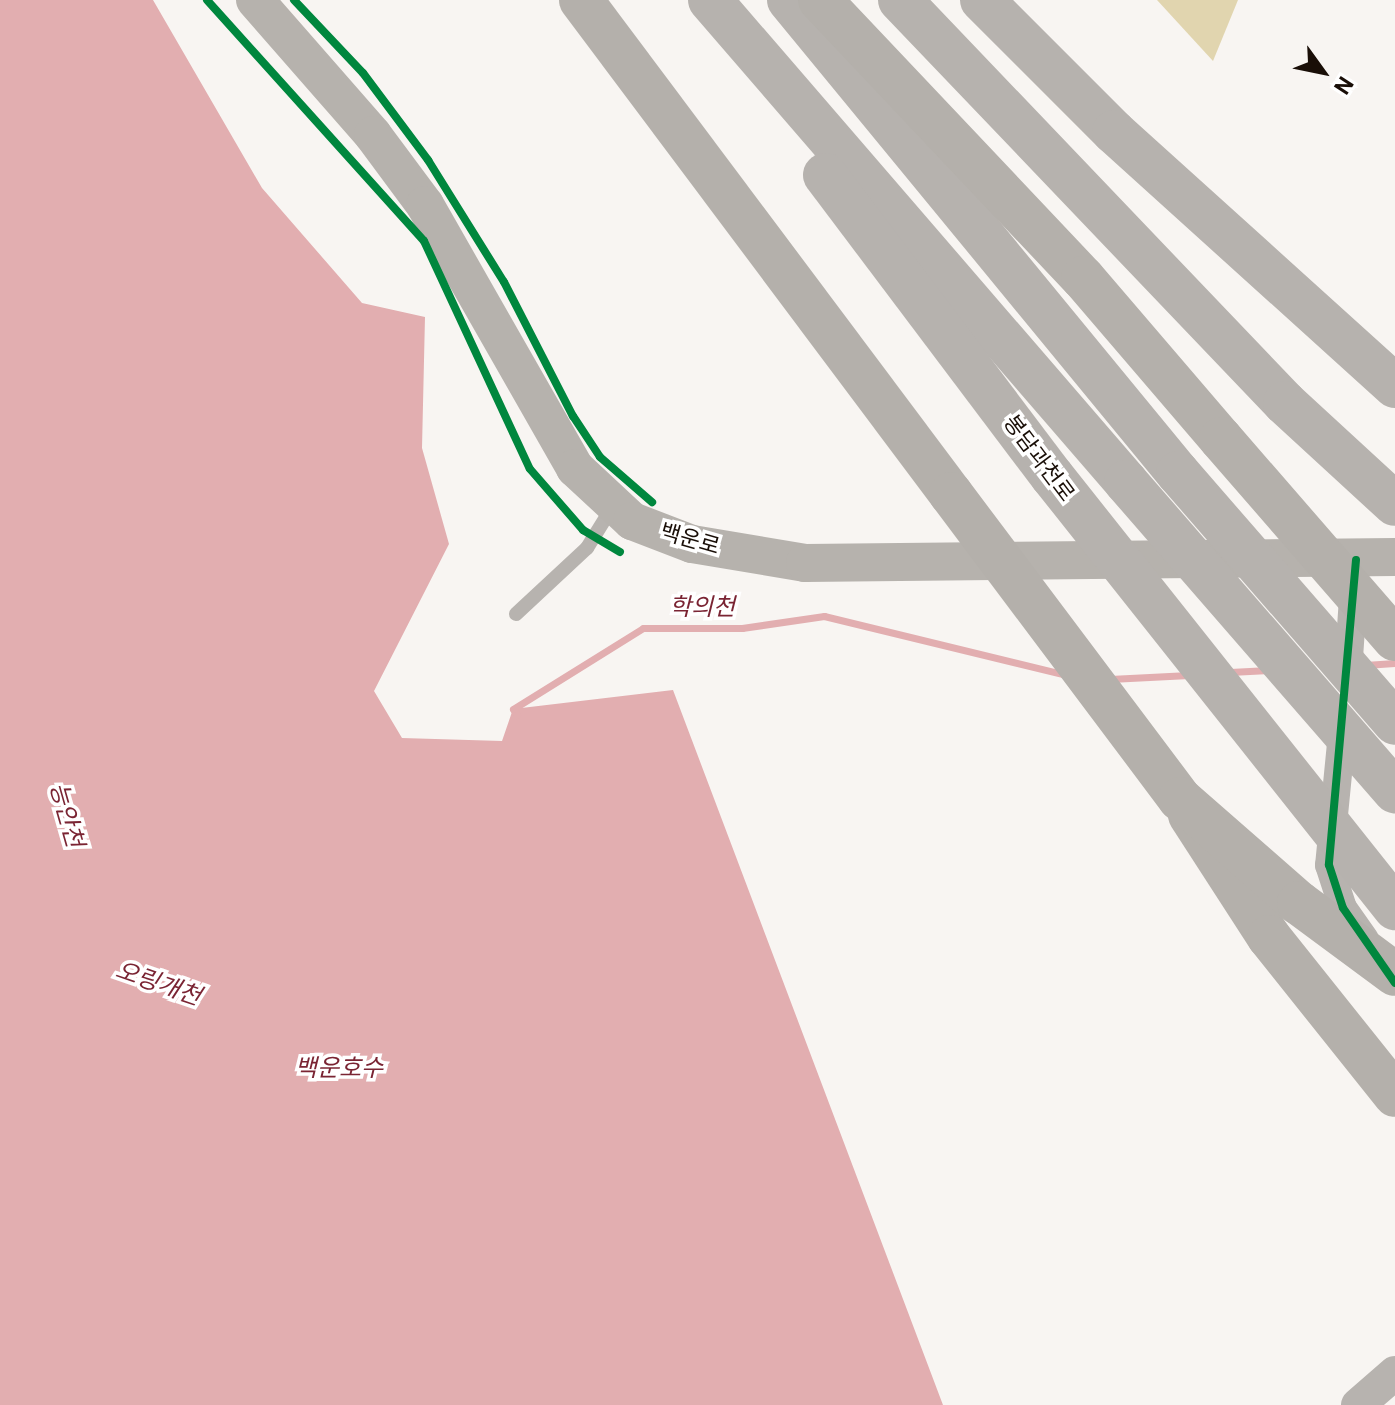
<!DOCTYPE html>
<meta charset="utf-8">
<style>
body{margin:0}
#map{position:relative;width:1395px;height:1405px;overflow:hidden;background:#f8f5f2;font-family:Roboto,"Noto Sans KR",sans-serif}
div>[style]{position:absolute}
.forest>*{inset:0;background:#e1d5af}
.water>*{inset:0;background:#e2aeb0}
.stream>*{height:7px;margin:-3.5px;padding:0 3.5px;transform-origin:3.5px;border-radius:3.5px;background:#e2aeb0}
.service>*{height:14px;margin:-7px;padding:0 7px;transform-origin:7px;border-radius:7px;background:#b7b3af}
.minor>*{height:28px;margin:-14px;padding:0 14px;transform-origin:14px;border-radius:14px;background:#b7b3af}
.tertiary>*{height:34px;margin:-17px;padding:0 17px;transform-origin:17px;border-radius:17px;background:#b7b3af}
.secondary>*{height:38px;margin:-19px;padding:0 19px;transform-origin:19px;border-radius:19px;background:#b6b2ad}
.trunk>*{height:44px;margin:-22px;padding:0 22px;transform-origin:22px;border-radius:22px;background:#b6b2ae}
.motorway>*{height:44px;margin:-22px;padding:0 22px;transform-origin:22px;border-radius:22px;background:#b4b0ab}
.trunk-bridge>*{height:44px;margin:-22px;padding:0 22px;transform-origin:22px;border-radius:22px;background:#b6b2ae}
.motorway-bridge>*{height:44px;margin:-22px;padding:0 22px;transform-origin:22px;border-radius:22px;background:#b4b0ab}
.cycleway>*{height:8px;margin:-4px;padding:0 4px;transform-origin:4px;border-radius:4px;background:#00873e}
span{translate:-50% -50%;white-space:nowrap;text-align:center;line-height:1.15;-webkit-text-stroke:7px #fff;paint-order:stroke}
.street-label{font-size:22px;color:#190e07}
.water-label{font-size:24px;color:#7a2433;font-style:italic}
.north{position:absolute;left:1283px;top:32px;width:80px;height:80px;-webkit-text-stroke:6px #fff;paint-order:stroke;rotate:123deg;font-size:22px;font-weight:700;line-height:32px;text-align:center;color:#190e07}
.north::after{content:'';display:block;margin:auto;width:28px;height:36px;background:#190e07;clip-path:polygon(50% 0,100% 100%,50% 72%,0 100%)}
</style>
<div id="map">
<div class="forest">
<div style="clip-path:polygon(1157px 0,1238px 0,1213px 61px)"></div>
</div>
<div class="water">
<div style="clip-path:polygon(0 0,153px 0,262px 188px,362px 303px,425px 317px,422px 448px,449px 544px,374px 691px,402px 738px,502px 741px,513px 709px,673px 690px,943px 1405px,0 1405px)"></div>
</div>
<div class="stream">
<div style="left:1365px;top:665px;width:30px;rotate:-4deg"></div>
<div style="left:1230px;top:672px;width:39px;rotate:-3deg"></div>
<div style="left:1110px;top:679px;width:79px;rotate:-2.9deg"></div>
<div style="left:517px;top:715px;width:7px;rotate:-124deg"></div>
<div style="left:513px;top:709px;width:153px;rotate:-31.9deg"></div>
<div style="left:643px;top:628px;width:99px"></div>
<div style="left:742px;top:628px;width:83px;rotate:-8.3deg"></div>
<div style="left:824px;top:616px;width:249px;rotate:13.7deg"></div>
</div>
<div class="service">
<div style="left:516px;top:614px;width:97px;rotate:-42.9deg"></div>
<div style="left:587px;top:548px;width:49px;rotate:-58.2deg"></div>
</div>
<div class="minor">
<div style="left:1348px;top:673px;width:90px;rotate:-86.2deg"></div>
<div style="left:1343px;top:723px;width:143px;rotate:95.6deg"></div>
<div style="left:1329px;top:865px;width:45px;rotate:72deg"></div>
<div style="left:1343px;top:908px;width:38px;rotate:55deg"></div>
</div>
<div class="tertiary">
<div style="left:1358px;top:1405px;width:49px;rotate:-40.9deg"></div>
</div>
<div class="secondary">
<div style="left:255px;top:0;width:179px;rotate:48.8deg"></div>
<div style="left:373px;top:135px;width:87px;rotate:53.4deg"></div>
<div style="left:425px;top:205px;width:303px;rotate:60.3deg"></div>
<div style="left:575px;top:468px;width:78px;rotate:42.9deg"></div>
<div style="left:632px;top:521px;width:64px;rotate:21deg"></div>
<div style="left:692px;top:544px;width:115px;rotate:9.5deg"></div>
<div style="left:805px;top:563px;width:590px;rotate:-0.58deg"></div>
</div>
<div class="trunk">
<div style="left:710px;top:0;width:637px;rotate:49.2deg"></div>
<div style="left:789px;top:0;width:612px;rotate:50.57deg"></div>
<div style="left:900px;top:0;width:557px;rotate:46.31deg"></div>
<div style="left:1285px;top:403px;width:149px;rotate:42.6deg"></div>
<div style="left:982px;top:0;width:187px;rotate:45deg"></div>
<div style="left:1114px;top:132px;width:379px;rotate:42.1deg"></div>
<div style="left:825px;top:175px;width:377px;rotate:53deg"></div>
</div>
<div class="motorway">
<div style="left:581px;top:0;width:617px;rotate:53.17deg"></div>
<div style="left:820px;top:0;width:383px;rotate:46.6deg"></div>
<div style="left:1083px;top:278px;width:212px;rotate:49.4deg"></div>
<div style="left:1190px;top:815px;width:145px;rotate:57.1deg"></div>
<div style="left:1269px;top:937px;width:202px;rotate:51.4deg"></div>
</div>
<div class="trunk-bridge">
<div style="left:1178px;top:473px;width:331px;rotate:49deg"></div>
<div style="left:1052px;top:476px;width:552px;rotate:51.55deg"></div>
<div style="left:1126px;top:482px;width:410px;rotate:49deg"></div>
</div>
<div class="motorway-bridge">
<div style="left:1221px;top:439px;width:265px;rotate:49deg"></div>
<div style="left:951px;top:494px;width:381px;rotate:53.1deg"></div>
<div style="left:1180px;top:799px;width:158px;rotate:41.2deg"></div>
<div style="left:1299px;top:903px;width:119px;rotate:36.5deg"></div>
</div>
<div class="cycleway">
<div style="left:207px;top:0;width:324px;rotate:48deg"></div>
<div style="left:424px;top:241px;width:251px;rotate:65.1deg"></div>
<div style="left:530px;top:469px;width:81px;rotate:49deg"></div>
<div style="left:583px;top:530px;width:43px;rotate:30.7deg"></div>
<div style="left:294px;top:0;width:100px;rotate:46.6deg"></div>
<div style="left:363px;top:73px;width:109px;rotate:53.2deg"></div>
<div style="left:428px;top:160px;width:144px;rotate:58.1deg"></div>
<div style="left:504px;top:282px;width:151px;rotate:62.8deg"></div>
<div style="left:573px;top:416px;width:49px;rotate:56.6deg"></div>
<div style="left:600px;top:457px;width:69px;rotate:40.9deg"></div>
<div style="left:1356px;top:560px;width:306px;rotate:95.1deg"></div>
<div style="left:1329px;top:865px;width:45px;rotate:72deg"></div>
<div style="left:1343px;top:908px;width:91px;rotate:55.3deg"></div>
</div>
<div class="street-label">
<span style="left:1039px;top:458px;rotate:53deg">봉담과천로</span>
<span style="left:690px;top:539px;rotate:16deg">백운로</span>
</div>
<div class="water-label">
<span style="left:702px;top:608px">학의천</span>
<span style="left:66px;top:815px;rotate:74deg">능안천</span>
<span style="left:158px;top:984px;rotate:19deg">오링개천</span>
<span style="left:339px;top:1069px">백운호수</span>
</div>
<div class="north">N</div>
</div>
